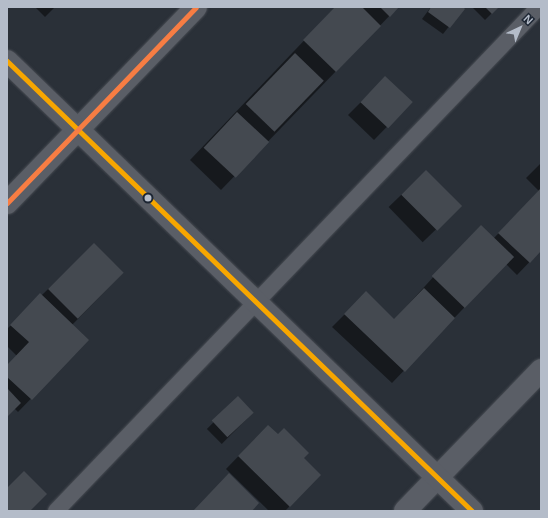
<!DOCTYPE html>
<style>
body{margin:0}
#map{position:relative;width:548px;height:518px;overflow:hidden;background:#2a3038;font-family:Helvetica,sans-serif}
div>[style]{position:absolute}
.shadow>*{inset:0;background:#0007;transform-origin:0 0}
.building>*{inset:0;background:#444950;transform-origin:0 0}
.roads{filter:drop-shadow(0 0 1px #484c53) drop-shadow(0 0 1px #484c53)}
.service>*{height:16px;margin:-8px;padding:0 8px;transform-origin:8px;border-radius:8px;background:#5a5e66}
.minor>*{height:22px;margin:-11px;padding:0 11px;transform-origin:11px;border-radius:11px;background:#5a5e66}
.tertiary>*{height:22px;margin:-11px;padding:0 11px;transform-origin:11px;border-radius:11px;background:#5a5e66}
.bus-1>*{height:5px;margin:-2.5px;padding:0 2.5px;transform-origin:2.5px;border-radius:2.5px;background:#f7a600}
.bus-2>*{height:5px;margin:-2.5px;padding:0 2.5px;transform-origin:2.5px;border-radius:2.5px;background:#f77d43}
.dots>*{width:11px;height:11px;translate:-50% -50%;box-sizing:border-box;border:2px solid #1d2633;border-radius:50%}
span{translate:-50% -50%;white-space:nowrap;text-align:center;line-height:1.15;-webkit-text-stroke:3px #1d2633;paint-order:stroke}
.frame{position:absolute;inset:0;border:8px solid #b4bcc9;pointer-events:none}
.north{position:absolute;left:500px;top:8px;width:40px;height:40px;-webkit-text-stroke:3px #1d2633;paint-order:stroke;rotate:44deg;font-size:11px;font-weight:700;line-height:16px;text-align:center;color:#b4bcc9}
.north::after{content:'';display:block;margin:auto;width:14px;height:18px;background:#b4bcc9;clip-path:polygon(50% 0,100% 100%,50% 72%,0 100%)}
</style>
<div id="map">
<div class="shadow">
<div style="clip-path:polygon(35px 7px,55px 7px,45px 17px)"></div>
<div style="clip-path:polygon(336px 7px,398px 7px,221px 190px,190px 160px)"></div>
<div style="clip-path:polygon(431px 7px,461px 7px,463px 9px,443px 34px,422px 19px)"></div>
<div style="clip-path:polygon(472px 7px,498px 7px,485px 20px)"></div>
<div style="clip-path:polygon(373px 90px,411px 102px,374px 140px,348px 115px)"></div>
<div style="clip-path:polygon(541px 163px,541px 250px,517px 275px,506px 264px,392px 383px,332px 327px,366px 293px,394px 320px,468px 239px,494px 238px,539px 191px,526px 178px)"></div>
<div style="left:426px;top:171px;width:49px;height:52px;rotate:46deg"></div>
<div style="clip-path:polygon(81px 257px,123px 273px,72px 325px,88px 340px,18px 412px,14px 408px,7px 416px,7px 366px,17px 356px,7px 346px,7px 329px)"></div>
<div style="left:238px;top:398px;width:21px;height:44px;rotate:45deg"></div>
<div style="clip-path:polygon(255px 439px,302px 458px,320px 475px,285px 511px,269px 511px,226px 469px)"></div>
</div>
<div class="building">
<div style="clip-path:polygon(335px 7px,362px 7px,381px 26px,336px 72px,303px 40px)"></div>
<div style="clip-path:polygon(380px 7px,399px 7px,390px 17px)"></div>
<div style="clip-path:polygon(431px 7px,463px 7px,465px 9px,450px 28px,428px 12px)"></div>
<div style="clip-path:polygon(485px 7px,499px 7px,492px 14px)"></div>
<div style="left:295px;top:53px;width:40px;height:71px;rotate:44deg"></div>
<div style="left:385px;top:76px;width:38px;height:36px;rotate:43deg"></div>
<div style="left:237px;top:112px;width:44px;height:49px;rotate:43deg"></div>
<div style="left:426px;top:170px;width:51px;height:35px;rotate:45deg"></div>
<div style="clip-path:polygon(541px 188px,541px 251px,530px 263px,498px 233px)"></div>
<div style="left:481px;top:225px;width:46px;height:71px;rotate:44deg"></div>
<div style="left:94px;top:243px;width:42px;height:65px;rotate:45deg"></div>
<div style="clip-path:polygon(424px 288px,455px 318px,405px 372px,344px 314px,366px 291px,394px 319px)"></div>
<div style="clip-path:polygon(40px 293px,89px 340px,32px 400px,7px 377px,7px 365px,29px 342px,10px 325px)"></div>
<div style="clip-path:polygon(7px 388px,21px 403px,7px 417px)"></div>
<div style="left:238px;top:396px;width:23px;height:36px;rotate:47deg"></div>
<div style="clip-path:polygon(268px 425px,278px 434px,284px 428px,309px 453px,304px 458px,321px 475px,290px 507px,238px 456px)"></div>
<div style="clip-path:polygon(24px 471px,47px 494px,30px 511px,7px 511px,7px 488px)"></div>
<div style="clip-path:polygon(229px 473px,259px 503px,252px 511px,193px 511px)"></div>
</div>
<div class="roads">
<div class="service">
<div style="left:56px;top:511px;width:698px;rotate:-46.22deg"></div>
</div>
<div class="minor">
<div style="left:7px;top:203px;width:272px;rotate:-46deg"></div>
<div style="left:405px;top:511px;width:196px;rotate:-46deg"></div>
</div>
<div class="tertiary">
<div style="left:7px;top:61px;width:647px;rotate:44.06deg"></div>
</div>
</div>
<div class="bus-1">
<div style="left:7px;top:61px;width:647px;rotate:44.06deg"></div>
</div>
<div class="bus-2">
<div style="left:7px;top:203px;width:272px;rotate:-46deg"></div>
</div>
<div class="dots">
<div style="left:148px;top:198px;background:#b4bcc9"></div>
</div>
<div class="frame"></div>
<div class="north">N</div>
</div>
